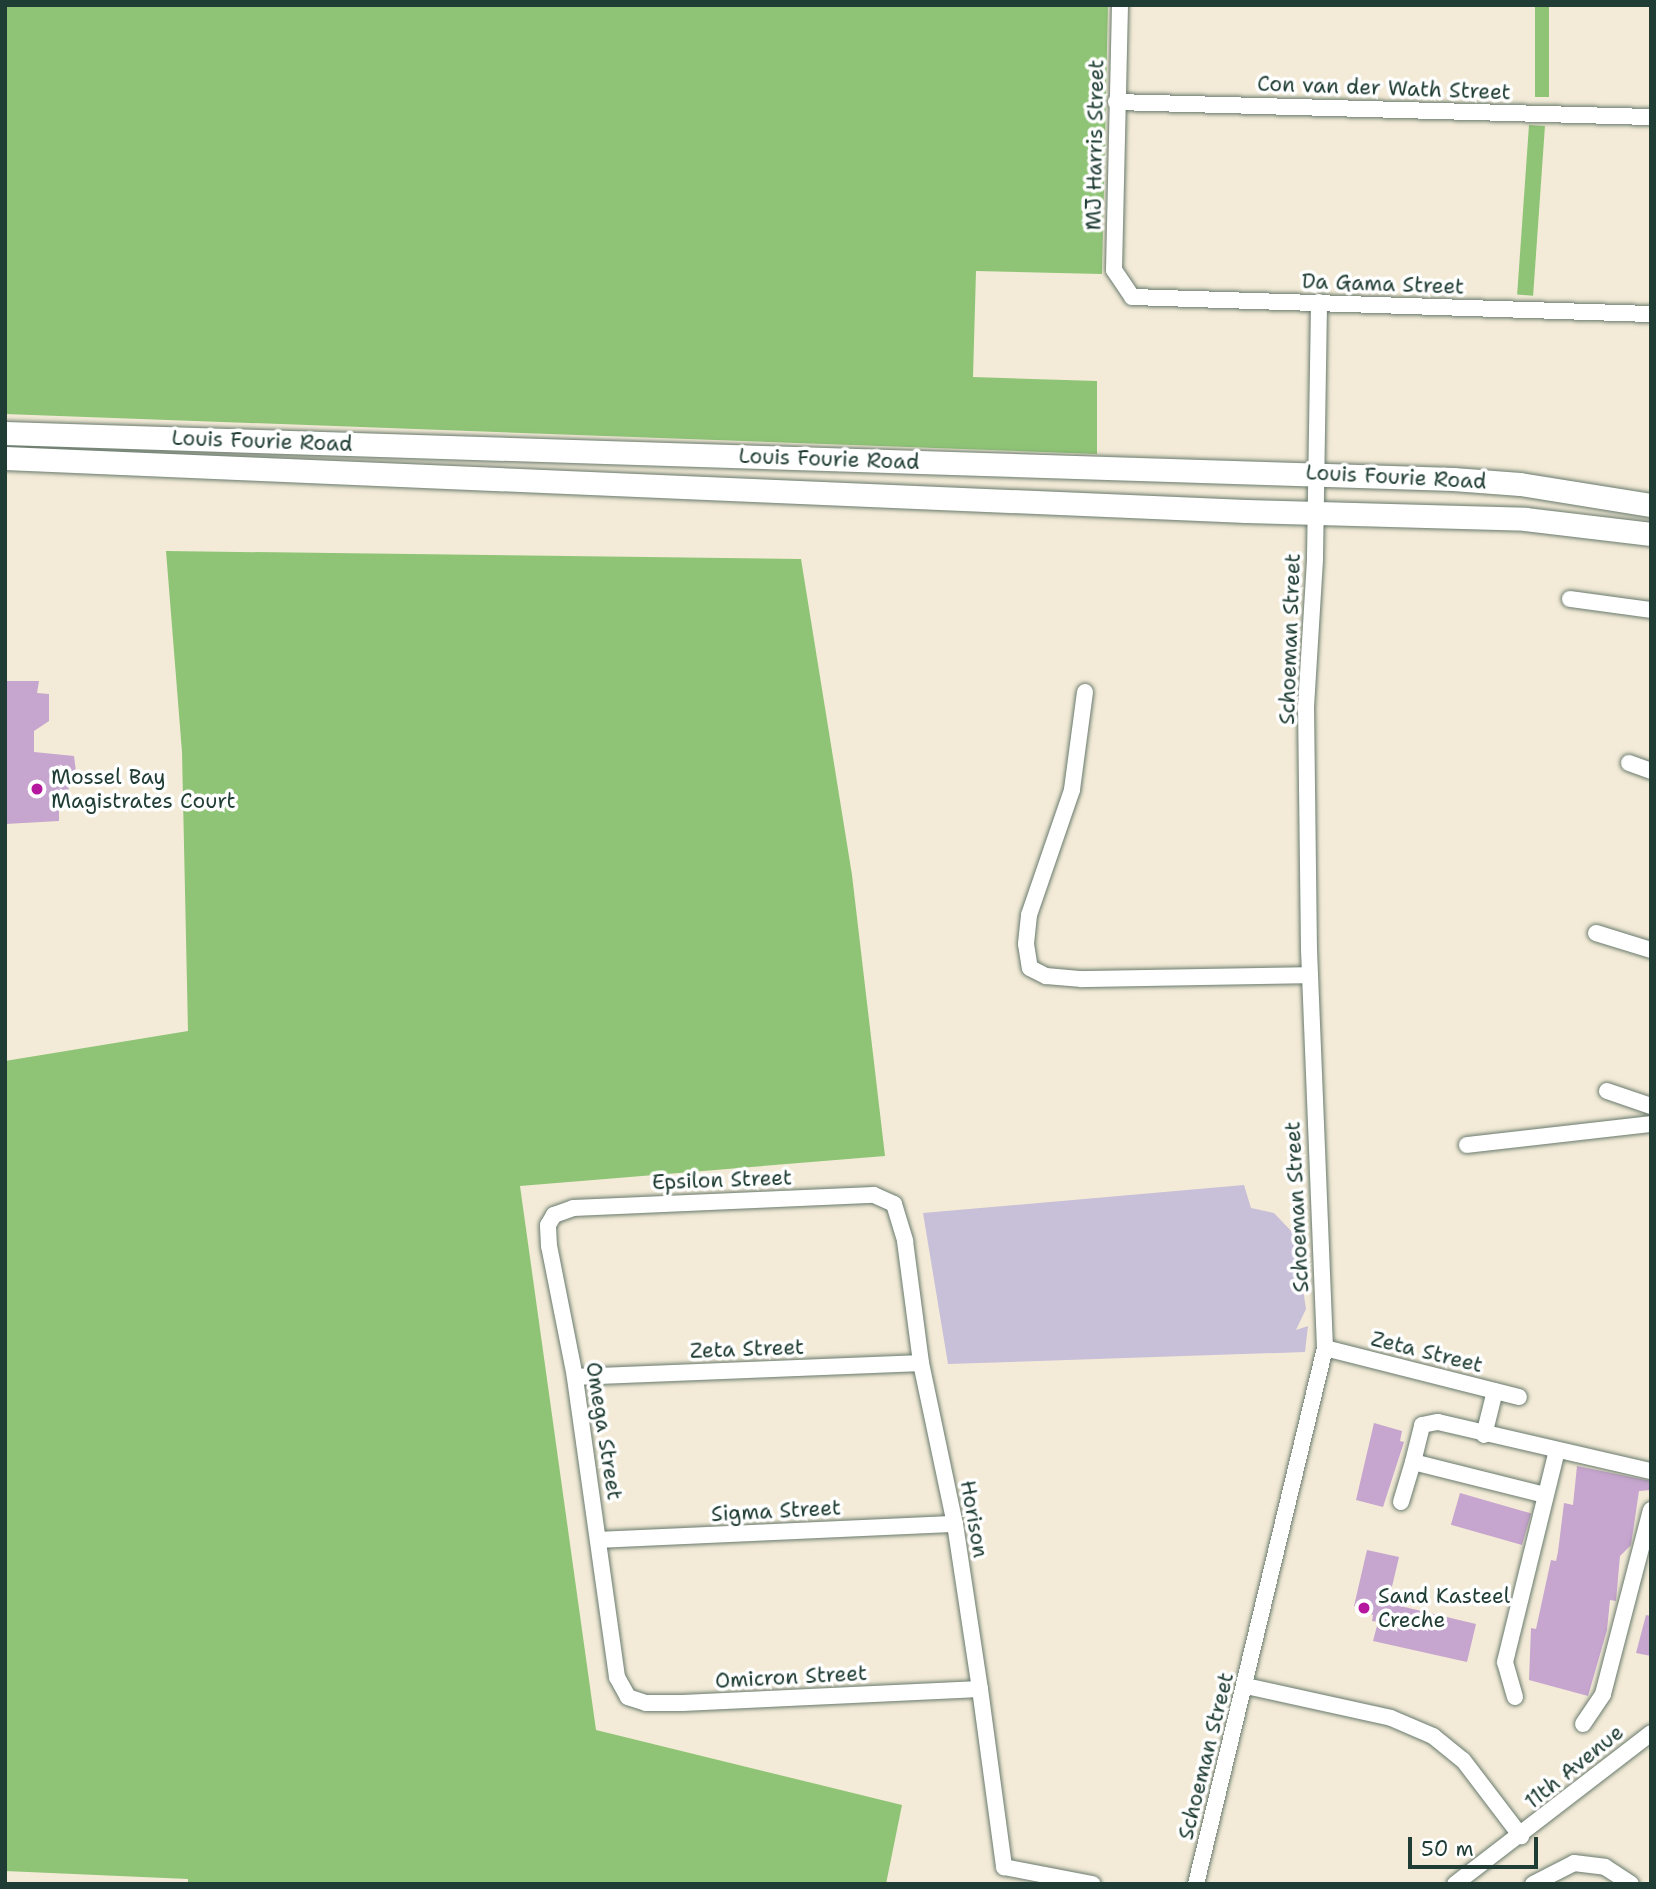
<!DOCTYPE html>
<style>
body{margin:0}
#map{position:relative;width:1656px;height:1889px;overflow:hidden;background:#f3ebd7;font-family:"Shantell Sans",sans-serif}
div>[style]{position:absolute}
.industrial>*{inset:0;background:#c8bfd8}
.green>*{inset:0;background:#8fc476;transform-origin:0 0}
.building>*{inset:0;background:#c6a5ce;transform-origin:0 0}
.roads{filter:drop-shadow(0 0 2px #697a6d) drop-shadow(0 0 2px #697a6d)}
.street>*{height:16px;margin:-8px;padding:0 8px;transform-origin:8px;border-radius:8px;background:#fff}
.secondary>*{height:23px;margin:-11.5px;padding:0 11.5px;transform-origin:11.5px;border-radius:11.5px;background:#fff}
.dots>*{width:19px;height:19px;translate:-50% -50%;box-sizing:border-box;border:4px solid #fff;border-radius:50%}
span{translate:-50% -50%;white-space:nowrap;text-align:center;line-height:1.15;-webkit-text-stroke:7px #fff;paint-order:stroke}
.street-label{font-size:21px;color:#1f3d34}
.poi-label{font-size:21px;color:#1f3d34}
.left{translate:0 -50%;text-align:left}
.frame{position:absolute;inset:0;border:7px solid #1f3d34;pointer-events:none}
.scale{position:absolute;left:1408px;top:1837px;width:130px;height:32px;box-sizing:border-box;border:4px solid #1f3d34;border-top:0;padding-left:9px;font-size:21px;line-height:24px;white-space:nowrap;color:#1f3d34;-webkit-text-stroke:5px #fff;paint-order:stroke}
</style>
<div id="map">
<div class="industrial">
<div style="clip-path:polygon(1244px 1185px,1251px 1208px,1274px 1213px,1295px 1235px,1306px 1309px,1296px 1330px,1308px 1326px,1305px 1352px,948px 1364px,923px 1213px)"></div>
</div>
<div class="green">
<div style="clip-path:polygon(5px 5px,1108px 5px,1102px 274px,976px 271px,973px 377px,1097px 381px,1097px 454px,5px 414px)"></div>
<div style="left:1535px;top:5px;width:14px;height:92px"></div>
<div style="left:1529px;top:125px;width:16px;height:170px;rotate:4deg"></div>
<div style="clip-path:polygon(166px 551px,801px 559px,852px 875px,885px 1156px,520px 1186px,596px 1730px,902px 1805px,886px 1884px,188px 1884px,188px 1879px,5px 1871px,5px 1061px,188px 1031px,182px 752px)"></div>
</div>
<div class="building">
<div style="clip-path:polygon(5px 681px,39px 681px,37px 693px,49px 694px,49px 721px,34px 731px,34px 752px,74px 756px,77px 780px,69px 781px,68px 797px,59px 797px,59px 821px,5px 824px)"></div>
<div style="clip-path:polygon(1374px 1423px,1402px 1431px,1400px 1441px,1404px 1442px,1383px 1507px,1356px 1500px)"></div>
<div style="clip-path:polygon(1577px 1466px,1651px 1481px,1651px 1490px,1639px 1491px,1631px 1545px,1620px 1556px,1616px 1601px,1610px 1600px,1607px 1630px,1588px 1696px,1529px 1680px,1531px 1628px,1536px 1629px,1551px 1560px,1556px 1561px,1558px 1552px,1564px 1503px,1573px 1505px)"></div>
<div style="left:1460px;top:1493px;width:74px;height:33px;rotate:16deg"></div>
<div style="clip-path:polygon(1367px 1550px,1399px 1557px,1390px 1595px,1398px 1596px,1396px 1605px,1476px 1624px,1467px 1662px,1373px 1641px,1378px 1622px,1372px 1621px,1373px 1615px,1354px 1606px)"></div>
<div style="clip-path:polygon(1646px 1615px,1651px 1616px,1651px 1656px,1636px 1653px)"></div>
</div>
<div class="roads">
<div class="street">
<div style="left:1120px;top:5px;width:265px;rotate:91.3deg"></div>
<div style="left:1114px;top:270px;width:32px;rotate:56deg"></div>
<div style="left:1132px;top:297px;width:519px;rotate:1.88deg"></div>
<div style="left:1116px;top:102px;width:535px;rotate:1.61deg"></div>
<div style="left:1570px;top:599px;width:82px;rotate:7.7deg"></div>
<div style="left:1085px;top:692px;width:99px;rotate:97.6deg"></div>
<div style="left:1072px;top:790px;width:132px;rotate:109deg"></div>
<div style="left:1029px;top:915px;width:29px;rotate:96deg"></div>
<div style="left:1026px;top:944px;width:24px;rotate:81deg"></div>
<div style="left:1030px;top:968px;width:18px;rotate:27deg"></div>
<div style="left:1046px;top:976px;width:36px;rotate:5deg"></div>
<div style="left:1082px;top:979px;width:228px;rotate:-1deg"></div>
<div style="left:1629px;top:763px;width:23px;rotate:20deg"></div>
<div style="left:1596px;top:933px;width:58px;rotate:17.2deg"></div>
<div style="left:1607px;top:1091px;width:46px;rotate:18.8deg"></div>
<div style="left:1467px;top:1145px;width:185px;rotate:-6.5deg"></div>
<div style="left:1325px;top:1348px;width:200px;rotate:14.2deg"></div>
<div style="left:575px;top:1377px;width:346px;rotate:-2.3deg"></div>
<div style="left:1484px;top:1435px;width:45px;rotate:-76deg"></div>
<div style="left:1545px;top:1495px;width:136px;rotate:-166deg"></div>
<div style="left:1413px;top:1462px;width:38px;rotate:-76deg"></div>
<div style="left:1422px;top:1425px;width:16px;rotate:-11deg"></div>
<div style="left:1438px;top:1422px;width:219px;rotate:13deg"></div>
<div style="left:1401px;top:1502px;width:42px;rotate:-73.3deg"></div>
<div style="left:599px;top:1540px;width:356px;rotate:-2.6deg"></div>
<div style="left:1246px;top:1686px;width:148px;rotate:12.4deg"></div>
<div style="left:1391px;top:1718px;width:46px;rotate:23.2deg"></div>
<div style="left:1433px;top:1736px;width:38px;rotate:39deg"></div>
<div style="left:1463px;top:1760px;width:96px;rotate:52.7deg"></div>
<div style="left:980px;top:1689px;width:298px;rotate:177.3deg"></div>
<div style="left:682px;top:1703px;width:36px;rotate:180deg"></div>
<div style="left:646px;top:1703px;width:19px;rotate:-162deg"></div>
<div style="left:628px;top:1697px;width:23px;rotate:-119deg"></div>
<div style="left:617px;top:1677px;width:303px;rotate:-98deg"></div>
<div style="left:575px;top:1377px;width:134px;rotate:-101.2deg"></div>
<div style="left:549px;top:1246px;width:21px;rotate:-93deg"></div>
<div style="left:548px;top:1225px;width:12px;rotate:-59deg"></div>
<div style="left:554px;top:1215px;width:20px;rotate:-20deg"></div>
<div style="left:573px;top:1208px;width:301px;rotate:-2.5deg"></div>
<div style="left:874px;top:1195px;width:22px;rotate:24deg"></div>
<div style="left:894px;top:1204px;width:39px;rotate:73deg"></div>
<div style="left:905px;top:1241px;width:123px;rotate:82.5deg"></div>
<div style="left:921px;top:1363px;width:165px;rotate:78.1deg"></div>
<div style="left:955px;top:1524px;width:167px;rotate:81.4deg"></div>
<div style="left:980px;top:1689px;width:180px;rotate:82.3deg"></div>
<div style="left:1004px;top:1867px;width:90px;rotate:10.9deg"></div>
<div style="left:1515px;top:1697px;width:36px;rotate:-106deg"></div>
<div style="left:1505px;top:1662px;width:217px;rotate:-76.2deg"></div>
<div style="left:1583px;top:1724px;width:36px;rotate:-56deg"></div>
<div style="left:1603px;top:1694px;width:190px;rotate:-75.4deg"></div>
<div style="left:1196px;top:1884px;width:551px;rotate:-76.47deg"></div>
<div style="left:1325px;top:1348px;width:398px;rotate:-92.3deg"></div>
<div style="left:1309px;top:950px;width:243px;rotate:-90.7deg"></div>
<div style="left:1306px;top:707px;width:149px;rotate:-86.5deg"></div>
<div style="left:1315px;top:558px;width:256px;rotate:-89.1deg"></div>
<div style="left:1455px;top:1884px;width:247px;rotate:-37.6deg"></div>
<div style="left:1533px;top:1884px;width:46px;rotate:-27.1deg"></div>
<div style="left:1574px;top:1863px;width:31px;rotate:7deg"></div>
<div style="left:1605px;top:1867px;width:31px;rotate:33deg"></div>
</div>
<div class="secondary">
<div style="left:5px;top:433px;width:1449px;rotate:1.82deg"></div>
<div style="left:1453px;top:479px;width:67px;rotate:4.3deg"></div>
<div style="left:1520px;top:484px;width:133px;rotate:9.1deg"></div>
<div style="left:5px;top:458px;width:1242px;rotate:2.45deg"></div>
<div style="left:1246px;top:511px;width:279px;rotate:1.6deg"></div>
<div style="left:1525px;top:519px;width:127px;rotate:6.8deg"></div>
</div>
</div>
<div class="dots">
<div style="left:37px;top:789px;background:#b5179e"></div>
<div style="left:1364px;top:1608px;background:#b5179e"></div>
</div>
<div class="street-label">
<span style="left:1384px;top:88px;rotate:2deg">Con van der Wath Street</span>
<span style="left:1095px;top:145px;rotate:-89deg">MJ Harris Street</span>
<span style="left:1383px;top:284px;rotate:2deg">Da Gama Street</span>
<span style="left:262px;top:441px;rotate:2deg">Louis Fourie Road</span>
<span style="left:829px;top:459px;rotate:2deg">Louis Fourie Road</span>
<span style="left:1396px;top:477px;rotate:3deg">Louis Fourie Road</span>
<span style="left:1290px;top:639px;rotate:-88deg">Schoeman Street</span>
<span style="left:722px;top:1180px;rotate:-2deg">Epsilon Street</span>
<span style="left:1297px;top:1207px;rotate:-93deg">Schoeman Street</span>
<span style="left:747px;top:1349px;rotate:-2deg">Zeta Street</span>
<span style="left:1427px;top:1352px;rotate:14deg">Zeta Street</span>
<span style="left:604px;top:1431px;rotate:81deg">Omega Street</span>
<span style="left:776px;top:1511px;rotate:-3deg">Sigma Street</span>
<span style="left:974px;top:1519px;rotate:80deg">Horison</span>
<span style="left:791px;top:1677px;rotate:-3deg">Omicron Street</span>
<span style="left:1206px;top:1756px;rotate:-76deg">Schoeman Street</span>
<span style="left:1574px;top:1767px;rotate:-39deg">11th Avenue</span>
</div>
<div class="poi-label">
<span class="left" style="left:51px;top:789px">Mossel Bay<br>Magistrates Court</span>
<span class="left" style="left:1378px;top:1608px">Sand Kasteel<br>Creche</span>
</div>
<div class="frame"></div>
<div class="scale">50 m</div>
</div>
